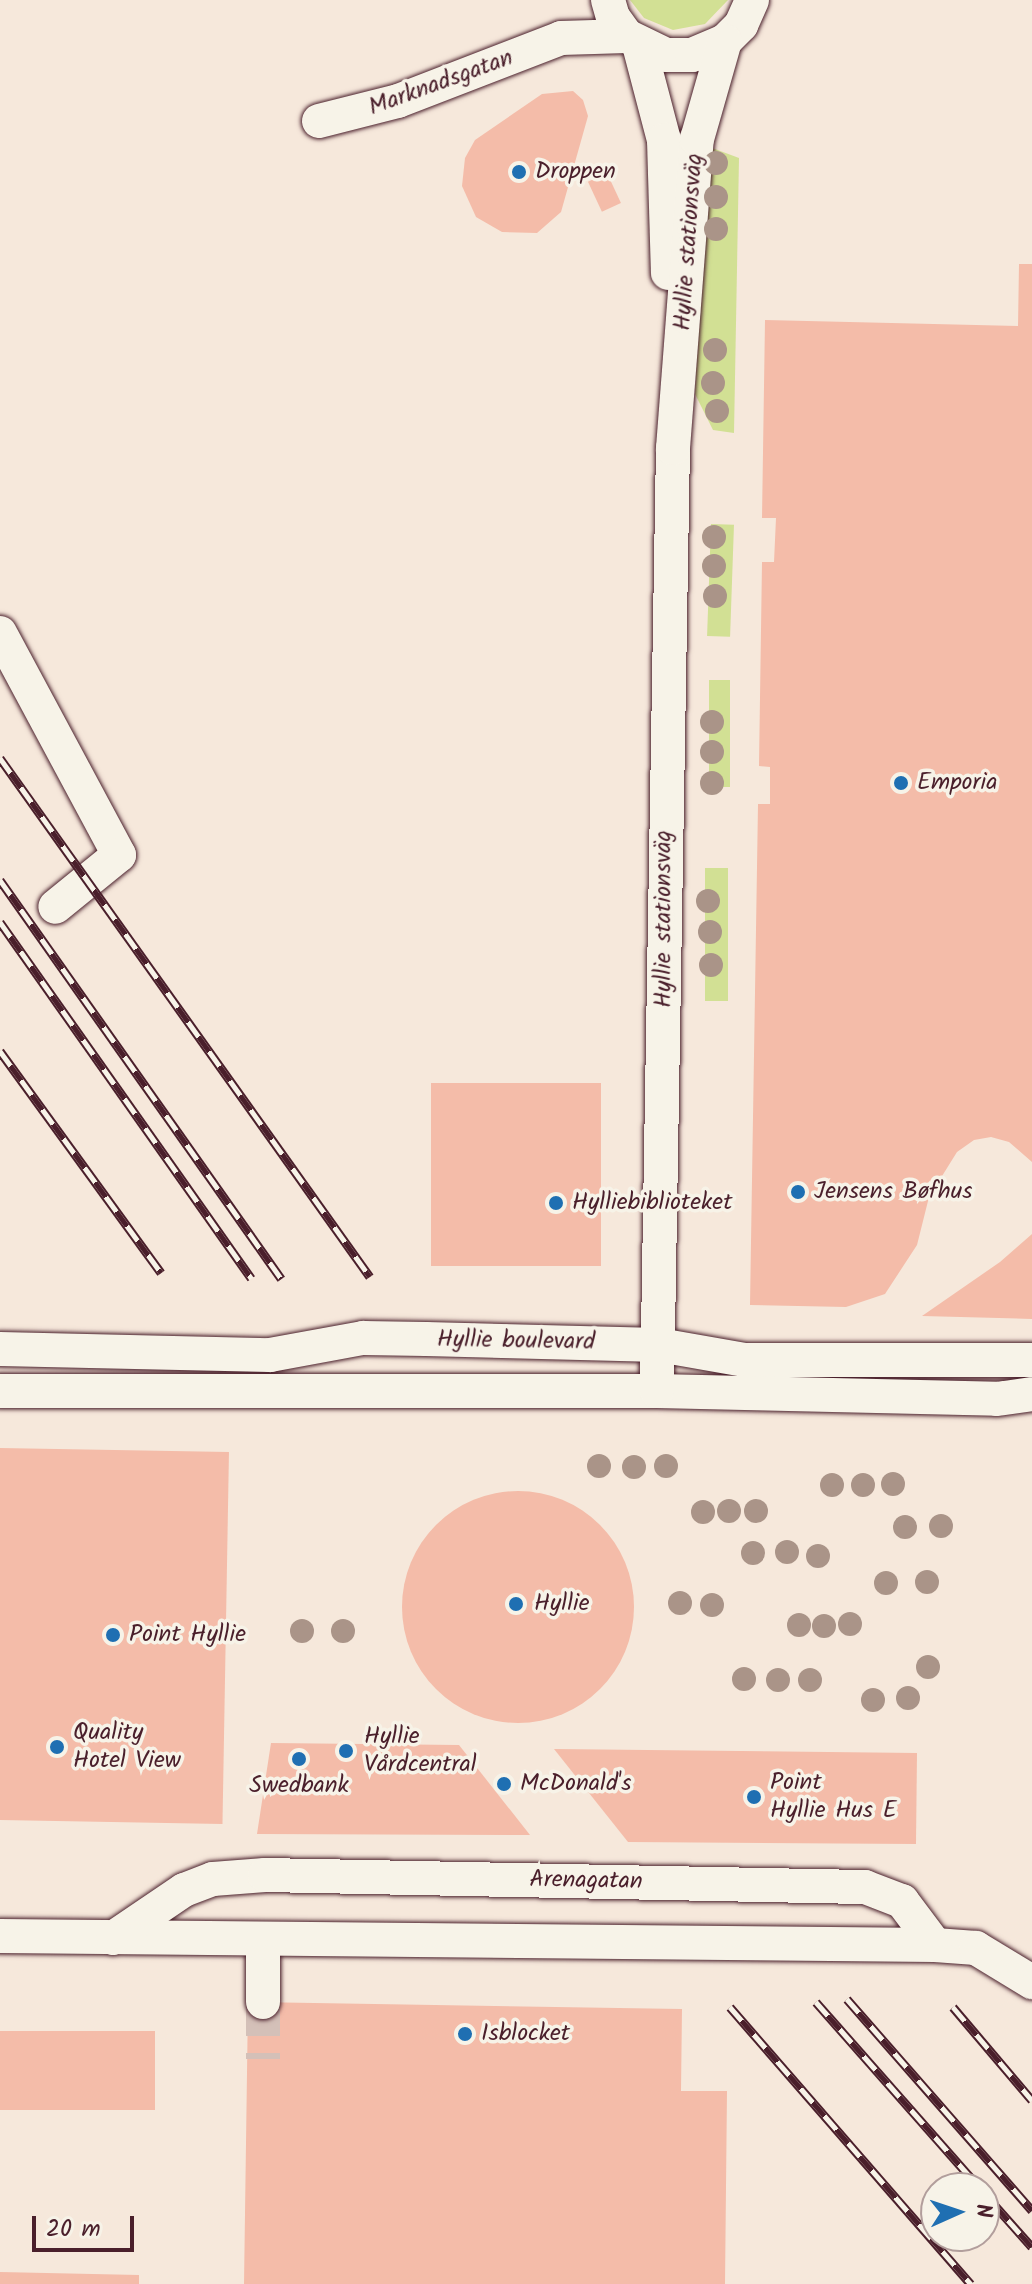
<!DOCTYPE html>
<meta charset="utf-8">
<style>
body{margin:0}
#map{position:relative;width:1032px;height:2284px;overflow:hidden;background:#f6e8db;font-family:Kalam,sans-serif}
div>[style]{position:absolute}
.green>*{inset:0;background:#d2e094;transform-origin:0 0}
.building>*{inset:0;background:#f4bca9;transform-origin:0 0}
.round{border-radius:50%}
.minor-tunnel>*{height:34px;margin-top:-17px;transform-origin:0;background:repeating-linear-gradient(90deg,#d4c0b8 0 34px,transparent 0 51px)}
.roads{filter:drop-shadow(0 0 2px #4a1f2b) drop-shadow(0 0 2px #4a1f2b)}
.minor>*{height:34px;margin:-17px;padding:0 17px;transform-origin:17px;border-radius:17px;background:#f7f3e8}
.rail>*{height:9px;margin-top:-4.5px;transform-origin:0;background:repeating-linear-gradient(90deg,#f7f3e8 0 18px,#4a1f2b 0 36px);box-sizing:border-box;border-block:2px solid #4a1f2b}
.trees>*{width:24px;height:24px;margin:-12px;border-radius:50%;background:#aa9488}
.dots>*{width:22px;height:22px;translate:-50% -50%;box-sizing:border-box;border:4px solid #f7f3e8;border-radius:50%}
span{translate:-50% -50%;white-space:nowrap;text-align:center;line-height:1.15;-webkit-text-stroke:7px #f7f3e8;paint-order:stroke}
.street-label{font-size:24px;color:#4a1f2b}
.poi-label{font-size:24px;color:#4a1f2b}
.left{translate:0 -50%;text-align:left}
.north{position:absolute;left:920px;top:2172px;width:80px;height:80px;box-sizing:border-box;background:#f7f3e8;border:2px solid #b29e9c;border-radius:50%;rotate:87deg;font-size:22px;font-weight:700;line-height:32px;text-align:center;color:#4a1f2b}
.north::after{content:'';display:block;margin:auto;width:28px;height:36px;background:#1f6fb2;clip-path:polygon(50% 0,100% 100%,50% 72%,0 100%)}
.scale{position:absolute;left:32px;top:2216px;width:102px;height:36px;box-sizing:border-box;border:4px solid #4a1f2b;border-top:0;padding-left:10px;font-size:24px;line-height:28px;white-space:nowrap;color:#4a1f2b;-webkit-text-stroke:6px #f7f3e8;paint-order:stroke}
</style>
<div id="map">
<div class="green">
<div style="clip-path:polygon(630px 0,728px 0,705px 24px,673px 30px,644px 18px)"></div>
<div style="clip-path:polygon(707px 146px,739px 158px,734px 433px,713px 430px,695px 394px)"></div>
<div style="left:711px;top:524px;width:23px;height:112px;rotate:2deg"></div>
<div style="left:709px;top:680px;width:21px;height:107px"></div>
<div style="left:705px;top:868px;width:23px;height:133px"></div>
</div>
<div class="building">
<div style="clip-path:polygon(573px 91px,583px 100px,588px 116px,561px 212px,537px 233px,502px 232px,476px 217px,462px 186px,465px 158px,475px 140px,542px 94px)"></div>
<div style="left:607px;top:173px;width:33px;height:21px;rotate:65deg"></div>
<div style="clip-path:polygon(1019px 264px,1032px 264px,1032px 1162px,1009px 1142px,991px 1137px,974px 1140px,957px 1152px,929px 1197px,917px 1245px,885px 1294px,846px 1307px,750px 1305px,758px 804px,770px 804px,770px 767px,759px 766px,762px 562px,774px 562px,776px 518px,762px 518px,765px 320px,1018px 326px)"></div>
<div style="left:431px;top:1083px;width:170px;height:183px"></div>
<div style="clip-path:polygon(1032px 1234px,1032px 1319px,922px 1316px,1000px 1262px)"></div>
<div style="left:0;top:1448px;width:229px;height:372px;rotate:1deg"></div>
<div class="round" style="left:402px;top:1491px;width:232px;height:232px"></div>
<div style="clip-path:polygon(271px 1743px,459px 1745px,530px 1835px,257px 1834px)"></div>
<div style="clip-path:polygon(554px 1749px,917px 1753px,916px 1844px,628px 1842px)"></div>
<div style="clip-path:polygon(248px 2002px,682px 2009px,681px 2091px,727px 2091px,725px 2284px,244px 2284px)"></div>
<div style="left:0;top:2031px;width:155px;height:79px"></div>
<div style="clip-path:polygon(0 2272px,139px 2275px,139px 2284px,0 2284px)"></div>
</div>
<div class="minor-tunnel">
<div style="left:263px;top:2002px;width:57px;rotate:90deg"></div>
</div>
<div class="roads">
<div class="minor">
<div style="left:608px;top:0;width:18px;rotate:74deg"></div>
<div style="left:613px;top:17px;width:24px;rotate:54deg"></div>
<div style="left:627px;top:36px;width:43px;rotate:26deg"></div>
<div style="left:666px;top:55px;width:26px"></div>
<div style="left:692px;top:55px;width:36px;rotate:-23deg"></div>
<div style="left:725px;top:41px;width:23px;rotate:-45deg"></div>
<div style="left:741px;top:25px;width:27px;rotate:-66deg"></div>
<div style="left:639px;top:45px;width:98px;rotate:75.3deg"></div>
<div style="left:664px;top:140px;width:133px;rotate:88.3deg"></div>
<div style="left:319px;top:121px;width:81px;rotate:-14.2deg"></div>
<div style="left:398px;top:101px;width:175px;rotate:-21.1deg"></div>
<div style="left:561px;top:38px;width:66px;rotate:-1.7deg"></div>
<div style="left:0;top:633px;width:252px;rotate:61.8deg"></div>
<div style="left:119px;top:855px;width:82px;rotate:140.9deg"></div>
<div style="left:0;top:1349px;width:270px;rotate:1.3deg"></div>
<div style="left:270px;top:1355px;width:95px;rotate:-10.4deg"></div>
<div style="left:363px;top:1338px;width:63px;rotate:0.9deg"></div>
<div style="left:426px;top:1339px;width:233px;rotate:1.5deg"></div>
<div style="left:659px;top:1345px;width:87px;rotate:9.9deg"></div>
<div style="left:745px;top:1360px;width:287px"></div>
<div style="left:0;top:1391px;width:657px"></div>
<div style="left:657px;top:1391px;width:340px;rotate:1.3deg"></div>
<div style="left:997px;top:1399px;width:35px;rotate:-8deg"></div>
<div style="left:657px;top:1391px;width:943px;rotate:-89.03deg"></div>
<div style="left:673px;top:448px;width:310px;rotate:-85.6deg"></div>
<div style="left:697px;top:139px;width:102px;rotate:-74.1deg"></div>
<div style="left:0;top:1936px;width:935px;rotate:0.55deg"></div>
<div style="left:935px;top:1945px;width:41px;rotate:4.2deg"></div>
<div style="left:976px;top:1948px;width:66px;rotate:31.3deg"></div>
<div style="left:113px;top:1938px;width:86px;rotate:-34.1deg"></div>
<div style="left:184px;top:1890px;width:31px;rotate:-21deg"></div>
<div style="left:213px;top:1879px;width:52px;rotate:-4.4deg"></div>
<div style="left:265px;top:1875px;width:600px;rotate:1.15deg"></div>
<div style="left:865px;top:1887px;width:40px;rotate:21deg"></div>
<div style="left:902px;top:1901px;width:55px;rotate:53.1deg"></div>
<div style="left:263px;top:1939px;width:63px;rotate:90deg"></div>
</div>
</div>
<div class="rail">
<div style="left:0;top:758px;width:637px;rotate:54.51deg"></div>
<div style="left:0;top:880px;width:488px;rotate:54.8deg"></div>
<div style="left:0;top:922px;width:436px;rotate:54.8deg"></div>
<div style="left:0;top:1051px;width:274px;rotate:54deg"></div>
<div style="left:847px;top:1999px;width:281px;rotate:48.8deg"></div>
<div style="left:816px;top:2002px;width:248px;rotate:48.6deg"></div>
<div style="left:730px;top:2007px;width:367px;rotate:49deg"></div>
<div style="left:953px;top:2007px;width:122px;rotate:49.7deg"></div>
<div style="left:984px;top:2193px;width:72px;rotate:48.4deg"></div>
</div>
<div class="trees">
<div style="left:716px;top:163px"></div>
<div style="left:716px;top:197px"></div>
<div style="left:716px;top:229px"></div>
<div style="left:715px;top:350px"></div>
<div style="left:713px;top:383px"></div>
<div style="left:717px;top:411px"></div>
<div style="left:714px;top:537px"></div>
<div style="left:714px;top:566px"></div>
<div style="left:715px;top:596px"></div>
<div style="left:712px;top:722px"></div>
<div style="left:712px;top:752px"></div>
<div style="left:712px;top:783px"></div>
<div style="left:708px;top:901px"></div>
<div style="left:710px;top:932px"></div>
<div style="left:711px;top:965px"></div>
<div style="left:599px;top:1466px"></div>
<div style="left:666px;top:1466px"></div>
<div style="left:634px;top:1467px"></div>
<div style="left:893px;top:1484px"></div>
<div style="left:832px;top:1485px"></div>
<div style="left:863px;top:1485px"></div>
<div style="left:729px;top:1511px"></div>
<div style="left:756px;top:1511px"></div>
<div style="left:703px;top:1512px"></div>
<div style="left:941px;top:1526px"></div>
<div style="left:905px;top:1527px"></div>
<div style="left:787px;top:1552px"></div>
<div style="left:753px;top:1553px"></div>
<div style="left:818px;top:1556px"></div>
<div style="left:927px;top:1582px"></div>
<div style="left:886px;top:1583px"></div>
<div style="left:680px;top:1603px"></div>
<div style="left:712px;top:1605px"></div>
<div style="left:850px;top:1624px"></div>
<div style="left:799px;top:1625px"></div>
<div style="left:824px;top:1626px"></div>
<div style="left:302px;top:1631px"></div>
<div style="left:343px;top:1631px"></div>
<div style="left:928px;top:1667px"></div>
<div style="left:744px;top:1679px"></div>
<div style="left:778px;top:1680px"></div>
<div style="left:810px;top:1680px"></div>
<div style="left:908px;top:1698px"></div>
<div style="left:873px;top:1700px"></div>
</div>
<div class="dots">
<div style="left:519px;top:172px;background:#1f6fb2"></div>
<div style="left:901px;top:783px;background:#1f6fb2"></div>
<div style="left:798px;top:1192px;background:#1f6fb2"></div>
<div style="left:556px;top:1203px;background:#1f6fb2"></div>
<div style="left:516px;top:1604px;background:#1f6fb2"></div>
<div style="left:113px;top:1635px;background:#1f6fb2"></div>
<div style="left:57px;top:1747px;background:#1f6fb2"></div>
<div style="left:346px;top:1751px;background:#1f6fb2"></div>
<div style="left:299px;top:1759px;background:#1f6fb2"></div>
<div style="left:504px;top:1784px;background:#1f6fb2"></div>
<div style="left:754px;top:1797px;background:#1f6fb2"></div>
<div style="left:465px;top:2034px;background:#1f6fb2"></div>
</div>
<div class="street-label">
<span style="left:441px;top:83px;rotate:-20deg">Marknadsgatan</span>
<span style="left:689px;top:242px;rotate:-86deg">Hyllie stationsväg</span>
<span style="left:664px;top:919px;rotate:-90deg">Hyllie stationsväg</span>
<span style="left:516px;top:1341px;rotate:1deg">Hyllie boulevard</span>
<span style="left:586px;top:1881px;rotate:1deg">Arenagatan</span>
</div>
<div class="poi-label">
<span class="left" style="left:535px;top:172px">Droppen</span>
<span class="left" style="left:917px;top:783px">Emporia</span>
<span class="left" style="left:814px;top:1192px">Jensens Bøfhus</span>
<span class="left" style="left:572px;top:1203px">Hylliebiblioteket</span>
<span class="left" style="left:534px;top:1604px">Hyllie</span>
<span class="left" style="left:129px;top:1635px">Point Hyllie</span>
<span class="left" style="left:73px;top:1747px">Quality<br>Hotel View</span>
<span class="left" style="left:364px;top:1751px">Hyllie<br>Vårdcentral</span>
<span class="left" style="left:770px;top:1797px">Point<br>Hyllie Hus E</span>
<span class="left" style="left:520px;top:1784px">McDonald's</span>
<span style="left:299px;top:1786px">Swedbank</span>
<span class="left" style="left:481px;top:2034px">Isblocket</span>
</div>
<div class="north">N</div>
<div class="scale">20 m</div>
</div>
